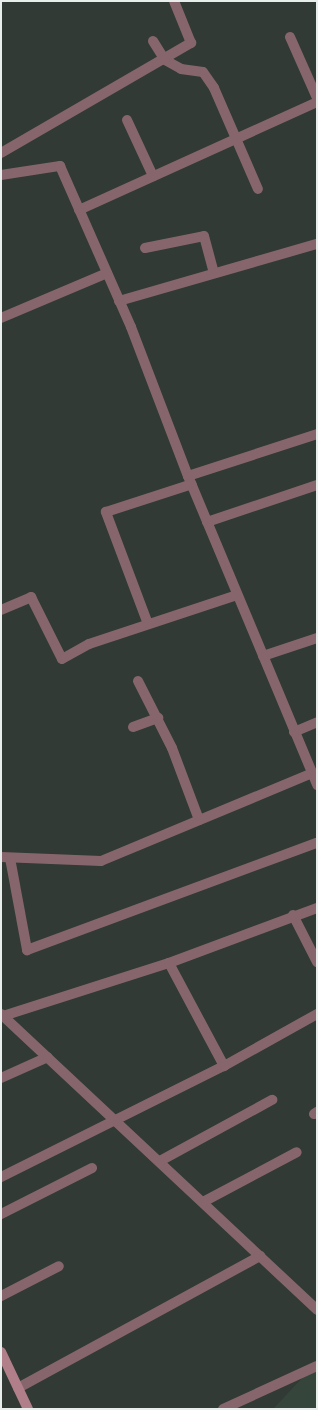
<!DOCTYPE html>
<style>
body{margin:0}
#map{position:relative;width:318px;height:1410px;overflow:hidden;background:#313a35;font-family:"IBM Plex Serif",serif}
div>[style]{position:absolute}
.built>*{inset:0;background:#35453c}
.street>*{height:10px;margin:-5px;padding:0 5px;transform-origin:5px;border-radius:5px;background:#86666c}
.secondary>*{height:10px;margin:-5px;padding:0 5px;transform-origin:5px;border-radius:5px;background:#b17f89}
span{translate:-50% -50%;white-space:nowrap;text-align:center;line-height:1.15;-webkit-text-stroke:3.5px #27302b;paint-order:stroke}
.frame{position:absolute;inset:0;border:2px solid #e8eeeb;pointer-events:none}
</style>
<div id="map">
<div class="built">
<div style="clip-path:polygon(317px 1366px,317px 1409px,273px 1409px,305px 1375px)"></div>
</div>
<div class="street">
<div style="left:290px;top:37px;width:67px;rotate:66.1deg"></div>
<div style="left:153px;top:41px;width:22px;rotate:58deg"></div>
<div style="left:165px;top:60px;width:18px;rotate:29deg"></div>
<div style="left:181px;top:69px;width:22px;rotate:8deg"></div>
<div style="left:203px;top:72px;width:19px;rotate:55deg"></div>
<div style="left:214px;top:88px;width:110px;rotate:66.5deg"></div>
<div style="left:127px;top:120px;width:62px;rotate:65.1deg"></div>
<div style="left:1px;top:153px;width:220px;rotate:-30.1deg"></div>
<div style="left:191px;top:43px;width:45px;rotate:-112deg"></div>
<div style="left:1px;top:175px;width:60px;rotate:-8.7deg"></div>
<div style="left:60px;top:166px;width:176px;rotate:66.2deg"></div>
<div style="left:131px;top:327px;width:160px;rotate:69.1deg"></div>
<div style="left:188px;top:476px;width:335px;rotate:67.3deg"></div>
<div style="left:79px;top:210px;width:261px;rotate:-24.4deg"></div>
<div style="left:145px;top:248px;width:60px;rotate:-11.5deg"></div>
<div style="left:204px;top:236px;width:38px;rotate:75deg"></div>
<div style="left:119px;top:301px;width:206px;rotate:-16.1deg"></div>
<div style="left:1px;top:318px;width:115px;rotate:-23deg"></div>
<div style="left:188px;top:476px;width:136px;rotate:-18deg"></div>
<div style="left:207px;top:522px;width:116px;rotate:-18.6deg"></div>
<div style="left:1px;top:610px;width:33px;rotate:-23deg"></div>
<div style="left:31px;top:597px;width:69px;rotate:63.4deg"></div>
<div style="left:62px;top:659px;width:31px;rotate:-29deg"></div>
<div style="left:89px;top:644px;width:156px;rotate:-18.3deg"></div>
<div style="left:148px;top:624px;width:120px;rotate:-110.6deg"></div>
<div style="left:106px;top:512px;width:90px;rotate:-18deg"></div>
<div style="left:263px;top:656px;width:57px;rotate:-18.4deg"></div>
<div style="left:138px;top:681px;width:75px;rotate:63.1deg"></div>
<div style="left:172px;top:748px;width:77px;rotate:69.4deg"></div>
<div style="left:133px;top:727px;width:27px;rotate:-20deg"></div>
<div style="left:294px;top:732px;width:25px;rotate:-23deg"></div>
<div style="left:1px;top:857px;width:100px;rotate:2.3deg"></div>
<div style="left:101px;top:861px;width:229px;rotate:-22.6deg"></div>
<div style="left:10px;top:858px;width:94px;rotate:79.5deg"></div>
<div style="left:27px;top:950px;width:309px;rotate:-20.3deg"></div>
<div style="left:293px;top:915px;width:53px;rotate:62.9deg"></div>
<div style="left:169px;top:963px;width:117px;rotate:61.9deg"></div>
<div style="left:1px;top:1014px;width:433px;rotate:43.1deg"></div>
<div style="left:3px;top:1016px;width:174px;rotate:-17.7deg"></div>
<div style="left:169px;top:963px;width:158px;rotate:-20.4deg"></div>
<div style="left:1px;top:1078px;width:51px;rotate:-24.1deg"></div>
<div style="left:314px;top:1114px;width:4px;rotate:-34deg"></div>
<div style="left:160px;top:1161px;width:128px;rotate:-28.6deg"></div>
<div style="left:1px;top:1177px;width:249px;rotate:-26.5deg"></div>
<div style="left:224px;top:1066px;width:107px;rotate:-29.2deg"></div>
<div style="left:203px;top:1202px;width:106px;rotate:-28deg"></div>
<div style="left:1px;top:1214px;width:102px;rotate:-26.8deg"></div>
<div style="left:1px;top:1296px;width:65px;rotate:-27.3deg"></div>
<div style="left:18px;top:1388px;width:276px;rotate:-28.6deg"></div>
<div style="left:223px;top:1409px;width:103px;rotate:-24.6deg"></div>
</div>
<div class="secondary">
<div style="left:1px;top:1352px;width:63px;rotate:64.7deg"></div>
</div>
<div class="frame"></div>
</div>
